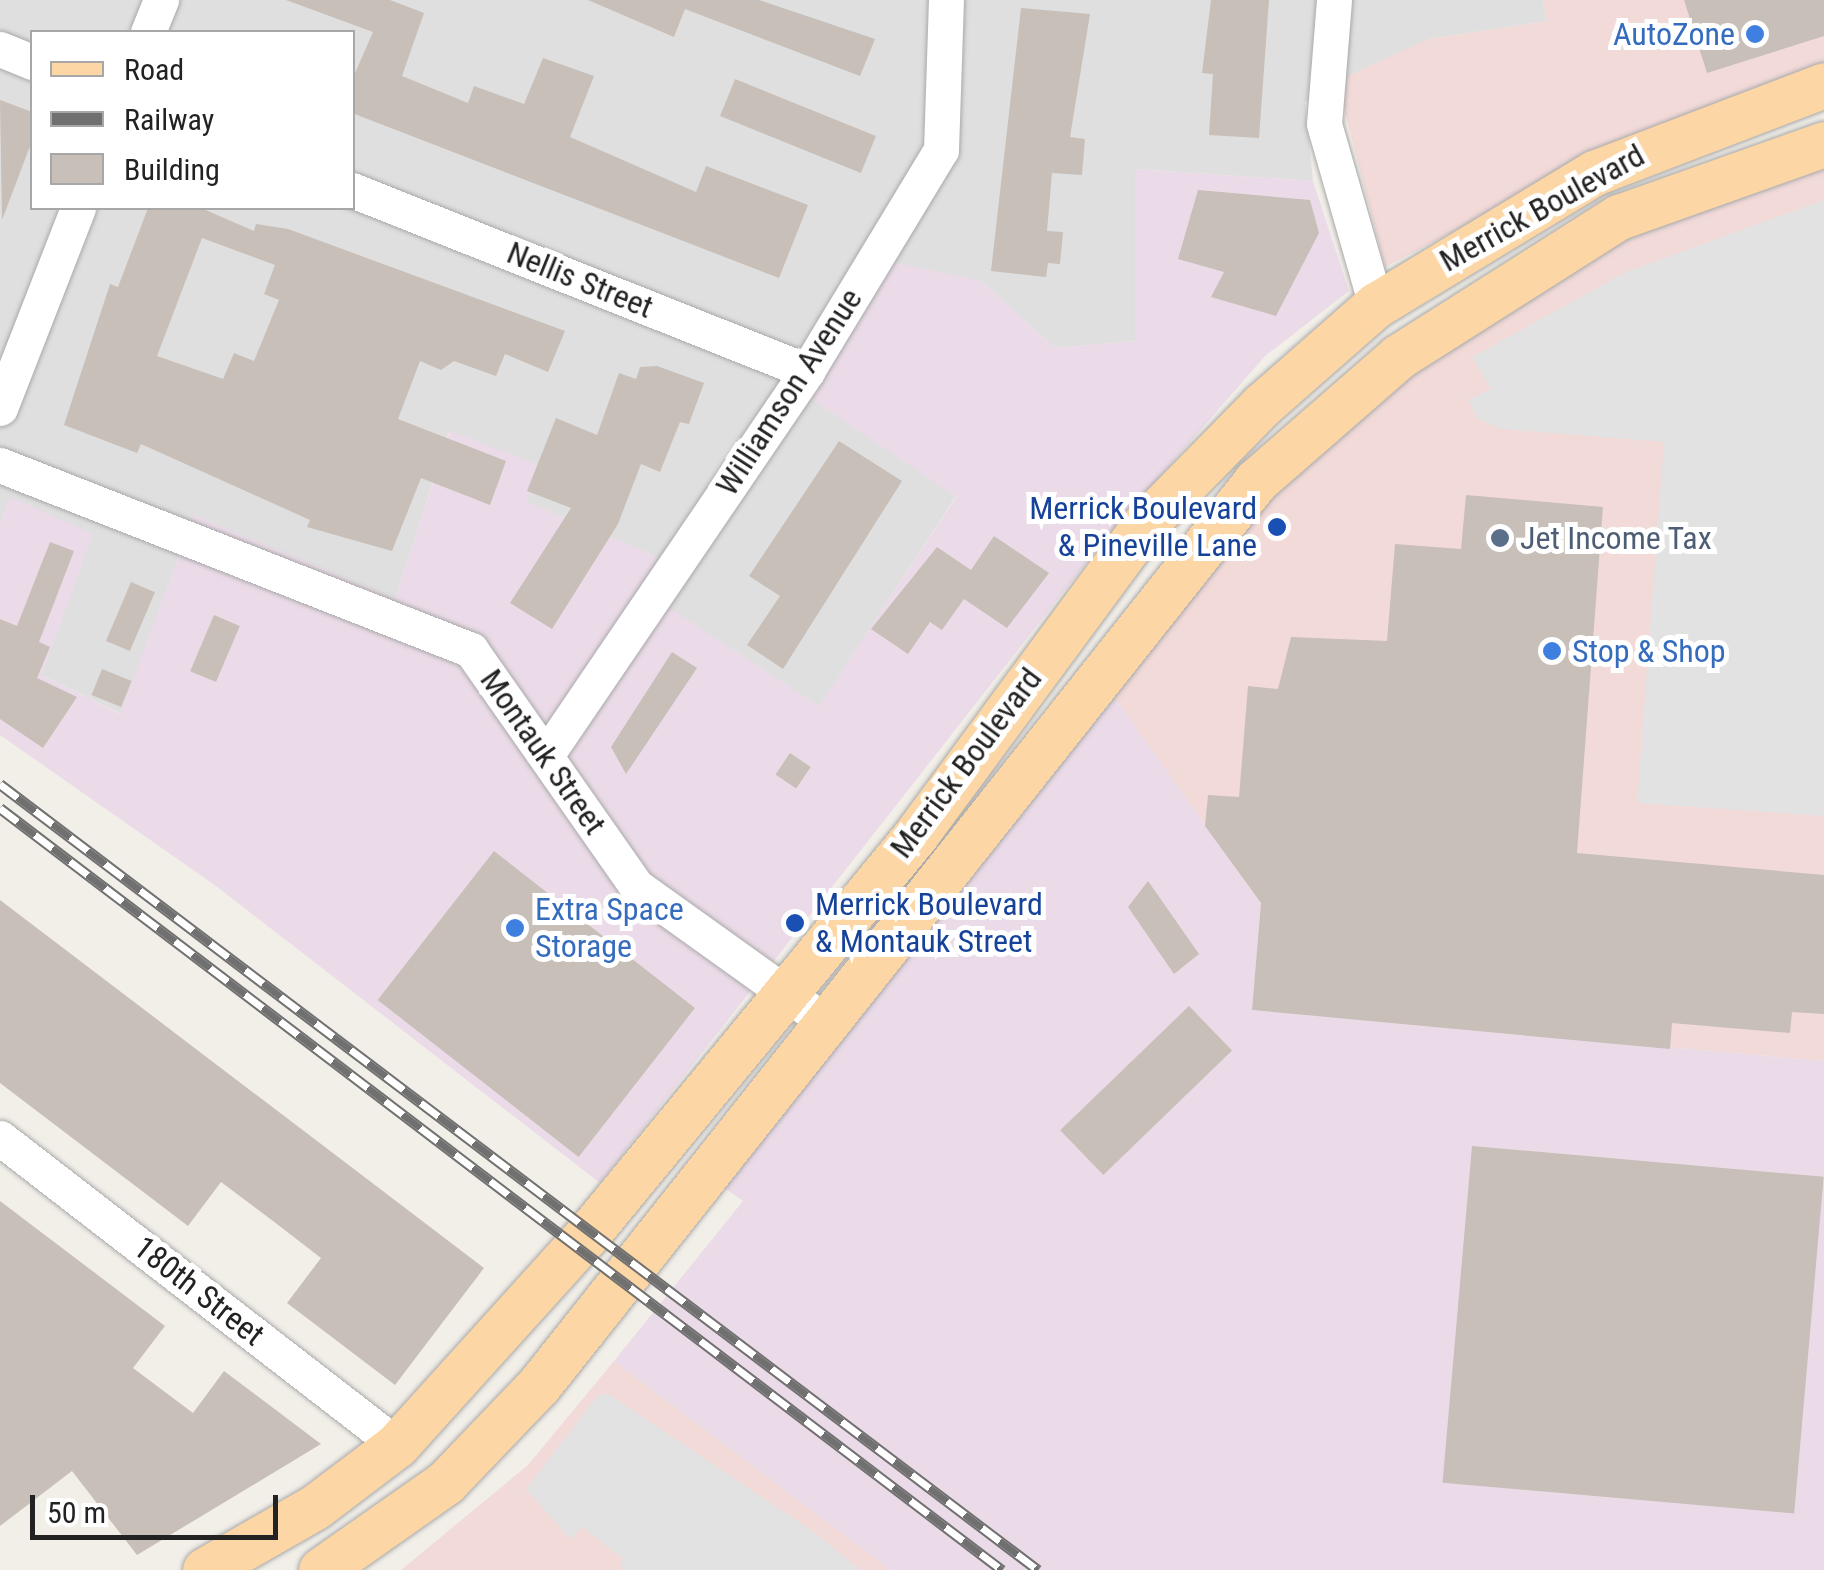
<!DOCTYPE html>
<style>
body{margin:0}
#map{position:relative;width:1824px;height:1570px;overflow:hidden;background:#f2efe9;font-family:"Roboto Condensed",sans-serif}
div>[style]{position:absolute}
.residential>*{inset:0;background:#e0dfdf}
.commercial>*{inset:0;background:#f2dad9}
.industrial>*{inset:0;background:#ebdbe8}
.parking>*{inset:0;background:#e2e2e2}
.building>*{inset:0;background:#c7bfb8;transform-origin:0 0}
.roads{filter:drop-shadow(0 0 2px #a9a9a9) drop-shadow(0 0 2px #a9a9a9)}
.minor>*{height:35px;margin:-17.5px;padding:0 17.5px;transform-origin:17.5px;border-radius:17.5px;background:#fff}
.major>*{height:45px;margin:-22.5px;padding:0 22.5px;transform-origin:22.5px;border-radius:22.5px;background:#fcd6a4}
.rail>*{height:11px;margin-top:-5.5px;transform-origin:0;background:repeating-linear-gradient(90deg,#fff 0 22px,#707070 0 44px);box-sizing:border-box;border-block:2px solid #707070}
.dots>*{width:28px;height:28px;translate:-50% -50%;box-sizing:border-box;border:5px solid #fff;border-radius:50%}
span{translate:-50% -50%;white-space:nowrap;text-align:center;line-height:1.15;-webkit-text-stroke:10px #fff;paint-order:stroke}
.shop-label{font-size:32px;color:#366cbe}
.right{translate:-100% -50%;text-align:right}
.left{translate:0 -50%;text-align:left}
.street-label{font-size:32px;color:#222}
.transit-label{font-size:32px;color:#164399}
.service-label{font-size:32px;color:#4e5e75}
.legend{position:absolute;left:30px;top:30px;width:325px;height:180px;box-sizing:border-box;background:#fff;border:2px solid #a7a7a7;margin:0;padding:12px 18px;list-style:none;font-size:30px;color:#222}
.legend li{display:flex;align-items:center;gap:20px;height:50px}
.legend b{width:50px;border:2px solid #a7a7a7}
.scale{position:absolute;left:30px;top:1495px;width:248px;height:45px;box-sizing:border-box;border:5px solid #222;border-top:0;padding-left:12px;font-size:30px;line-height:35px;white-space:nowrap;color:#222;-webkit-text-stroke:8px #fff;paint-order:stroke}
</style>
<div id="map">
<div class="residential">
<div style="clip-path:polygon(evenodd,0 0,1543px 0,1547px 21px,1429px 39px,1305px 102px,1313px 181px,1135px 169px,1135px 341px,1055px 348px,981px 281px,804px 393px,956px 496px,819px 707px,667px 607px,690px 571px,527px 502px,449px 432px,395px 600px,194px 516px,121px 714px,42px 675px,11px 497px,0 523px,0 0,32px 32px,352px 32px,352px 208px,32px 208px,32px 32px)"></div>
</div>
<div class="commercial">
<div style="clip-path:polygon(1543px 0,1824px 0,1824px 76px,1579px 167px,1385px 267px,1337px 81px,1429px 39px,1547px 21px)"></div>
<div style="clip-path:polygon(1824px 161px,1824px 1061px,1252px 1010px,1261px 904px,1113px 695px,1264px 489px,1379px 386px,1637px 219px)"></div>
<div style="clip-path:polygon(614px 1361px,891px 1570px,401px 1570px,528px 1465px)"></div>
</div>
<div class="industrial">
<div style="clip-path:polygon(1135px 169px,1313px 181px,1349px 291px,1265px 356px,1097px 549px,600px 1183px,216px 886px,0 735px,0 523px,10px 497px,93px 534px,42px 675px,120px 714px,194px 515px,395px 599px,450px 431px,539px 465px,527px 502px,691px 571px,668px 607px,819px 706px,956px 497px,803px 393px,892px 262px,981px 281px,1055px 348px,1135px 341px)"></div>
<div style="clip-path:polygon(1113px 695px,1261px 904px,1252px 1010px,1824px 1061px,1824px 1570px,891px 1570px,614px 1361px,743px 1201px,722px 1186px)"></div>
</div>
<div class="parking">
<div style="clip-path:polygon(1824px 200px,1824px 816px,1637px 803px,1664px 442px,1501px 429px,1478px 419px,1468px 400px,1491px 389px,1472px 357px,1626px 272px)"></div>
<div style="clip-path:polygon(608px 1394px,811px 1530px,860px 1570px,622px 1570px,622px 1558px,582px 1527px,571px 1540px,526px 1489px,598px 1395px)"></div>
</div>
<div class="building">
<div style="clip-path:polygon(286px 0,390px 0,424px 13px,402px 76px,468px 103px,474px 86px,524px 104px,543px 58px,594px 76px,570px 137px,696px 192px,706px 166px,808px 205px,779px 278px,352px 113px,352px 80px,373px 32px)"></div>
<div style="clip-path:polygon(588px 0,759px 0,875px 39px,860px 76px,685px 9px,674px 37px)"></div>
<div style="clip-path:polygon(1211px 0,1269px 0,1259px 138px,1209px 135px,1213px 74px,1202px 73px)"></div>
<div style="clip-path:polygon(1684px 0,1824px 0,1824px 36px,1707px 73px)"></div>
<div style="clip-path:polygon(1021px 8px,1090px 14px,1070px 137px,1085px 139px,1082px 175px,1052px 173px,1047px 231px,1063px 232px,1060px 264px,1048px 263px,1046px 277px,991px 271px)"></div>
<div style="left:735px;top:79px;width:152px;height:40px;rotate:22deg"></div>
<div style="clip-path:polygon(0 100px,32px 112px,32px 141px,2px 220px)"></div>
<div style="clip-path:polygon(1198px 190px,1310px 200px,1319px 233px,1276px 316px,1211px 297px,1224px 272px,1178px 259px)"></div>
<div style="clip-path:polygon(evenodd,148px 208px,201px 208px,254px 231px,256px 224px,288px 229px,565px 331px,548px 372px,505px 354px,496px 376px,454px 361px,441px 370px,420px 361px,398px 419px,506px 461px,490px 505px,421px 478px,392px 551px,307px 527px,310px 520px,141px 444px,137px 453px,64px 425px,110px 284px,118px 287px,148px 208px,202px 238px,275px 265px,264px 294px,279px 300px,254px 361px,234px 353px,223px 379px,157px 356px,202px 238px)"></div>
<div style="clip-path:polygon(657px 366px,704px 383px,689px 424px,680px 422px,660px 472px,641px 464px,618px 524px,552px 629px,510px 603px,571px 508px,527px 491px,556px 418px,597px 435px,619px 373px,636px 379px,640px 367px)"></div>
<div style="clip-path:polygon(839px 441px,902px 481px,783px 669px,747px 645px,780px 596px,749px 576px)"></div>
<div style="clip-path:polygon(1466px 495px,1603px 507px,1577px 853px,1824px 875px,1824px 1014px,1792px 1012px,1790px 1033px,1672px 1023px,1670px 1049px,1252px 1010px,1261px 903px,1205px 826px,1208px 795px,1239px 797px,1248px 686px,1278px 689px,1291px 637px,1387px 641px,1395px 544px,1461px 549px)"></div>
<div style="clip-path:polygon(994px 536px,1049px 573px,1007px 628px,964px 599px,942px 630px,930px 622px,908px 654px,871px 629px,937px 547px,971px 570px)"></div>
<div style="clip-path:polygon(50px 542px,74px 551px,39px 642px,50px 647px,37px 678px,77px 697px,43px 748px,0 719px,0 619px,17px 626px)"></div>
<div style="left:131px;top:582px;width:26px;height:64px;rotate:23deg"></div>
<div style="left:214px;top:615px;width:28px;height:61px;rotate:23deg"></div>
<div style="clip-path:polygon(672px 652px,697px 668px,626px 774px,611px 747px)"></div>
<div style="left:102px;top:669px;width:32px;height:28px;rotate:22deg"></div>
<div style="left:790px;top:753px;width:25px;height:26px;rotate:34deg"></div>
<div style="left:494px;top:851px;width:255px;height:189px;rotate:38deg"></div>
<div style="clip-path:polygon(1148px 881px,1199px 954px,1174px 974px,1128px 907px)"></div>
<div style="clip-path:polygon(0 900px,484px 1268px,395px 1385px,287px 1303px,321px 1258px,273px 1221px,221px 1182px,188px 1226px,0 1083px)"></div>
<div style="left:1189px;top:1006px;width:62px;height:179px;rotate:46deg"></div>
<div style="left:1472px;top:1146px;width:353px;height:338px;rotate:5deg"></div>
<div style="clip-path:polygon(0 1201px,165px 1326px,133px 1368px,193px 1413px,224px 1371px,321px 1444px,137px 1555px,72px 1471px,0 1526px)"></div>
</div>
<div class="roads">
<div class="minor">
<div style="left:1334px;top:0;width:124px;rotate:94.6deg"></div>
<div style="left:1324px;top:124px;width:188px;rotate:74deg"></div>
<div style="left:148px;top:32px;width:35px;rotate:-68deg"></div>
<div style="left:0;top:49px;width:35px;rotate:22deg"></div>
<div style="left:352px;top:190px;width:490px;rotate:21.7deg"></div>
<div style="left:0;top:408px;width:215px;rotate:-68.7deg"></div>
<div style="left:0;top:465px;width:506px;rotate:21.44deg"></div>
<div style="left:471px;top:650px;width:288px;rotate:55deg"></div>
<div style="left:636px;top:886px;width:229px;rotate:35.6deg"></div>
<div style="left:547px;top:754px;width:463px;rotate:-55.8deg"></div>
<div style="left:807px;top:371px;width:258px;rotate:-58.8deg"></div>
<div style="left:941px;top:150px;width:150px;rotate:-88.1deg"></div>
<div style="left:0;top:1138px;width:502px;rotate:37.71deg"></div>
</div>
<div class="major">
<div style="left:205px;top:1570px;width:127px;rotate:-29.8deg"></div>
<div style="left:315px;top:1507px;width:103px;rotate:-37.1deg"></div>
<div style="left:397px;top:1445px;width:283px;rotate:-47.9deg"></div>
<div style="left:587px;top:1235px;width:517px;rotate:-50.58deg"></div>
<div style="left:915px;top:836px;width:389px;rotate:-53.6deg"></div>
<div style="left:1146px;top:523px;width:165px;rotate:-45.5deg"></div>
<div style="left:1262px;top:405px;width:152px;rotate:-41.3deg"></div>
<div style="left:1376px;top:305px;width:255px;rotate:-31.2deg"></div>
<div style="left:1594px;top:173px;width:246px;rotate:-20.9deg"></div>
<div style="left:321px;top:1570px;width:153px;rotate:-35.1deg"></div>
<div style="left:446px;top:1482px;width:134px;rotate:-46.2deg"></div>
<div style="left:539px;top:1385px;width:1154px;rotate:-51.58deg"></div>
<div style="left:1256px;top:481px;width:189px;rotate:-41.1deg"></div>
<div style="left:1398px;top:357px;width:262px;rotate:-32.4deg"></div>
<div style="left:1619px;top:217px;width:218px;rotate:-19.6deg"></div>
</div>
</div>
<div class="rail">
<div style="left:0;top:784px;width:1302px;rotate:37.13deg"></div>
<div style="left:0;top:808px;width:1259px;rotate:37.25deg"></div>
</div>
<div class="dots">
<div style="left:1755px;top:34px;background:#3f7fe0"></div>
<div style="left:1277px;top:527px;background:#1a4fb4"></div>
<div style="left:1500px;top:538px;background:#5c6f8a"></div>
<div style="left:1552px;top:651px;background:#3f7fe0"></div>
<div style="left:795px;top:923px;background:#1a4fb4"></div>
<div style="left:515px;top:928px;background:#3f7fe0"></div>
</div>
<div class="shop-label">
<span class="right" style="left:1735px;top:34px">AutoZone</span>
<span class="left" style="left:1572px;top:651px">Stop &amp; Shop</span>
<span class="left" style="left:535px;top:928px">Extra Space<br>Storage</span>
</div>
<div class="street-label">
<span style="left:1542px;top:208px;rotate:-29deg">Merrick Boulevard</span>
<span style="left:580px;top:280px;rotate:22deg">Nellis Street</span>
<span style="left:789px;top:392px;rotate:-57deg">Williamson Avenue</span>
<span style="left:543px;top:752px;rotate:55deg">Montauk Street</span>
<span style="left:966px;top:763px;rotate:-53deg">Merrick Boulevard</span>
<span style="left:199px;top:1291px;rotate:38deg">180th Street</span>
</div>
<div class="transit-label">
<span class="right" style="left:1257px;top:527px">Merrick Boulevard<br>&amp; Pineville Lane</span>
<span class="left" style="left:815px;top:923px">Merrick Boulevard<br>&amp; Montauk Street</span>
</div>
<div class="service-label">
<span class="left" style="left:1520px;top:538px">Jet Income Tax</span>
</div>
<ul class="legend">
<li><b style="height:12px;background:#fcd6a4"></b>Road</li>
<li><b style="height:12px;background:#707070"></b>Railway</li>
<li><b style="height:28px;background:#c7bfb8"></b>Building</li>
</ul>
<div class="scale">50 m</div>
</div>
